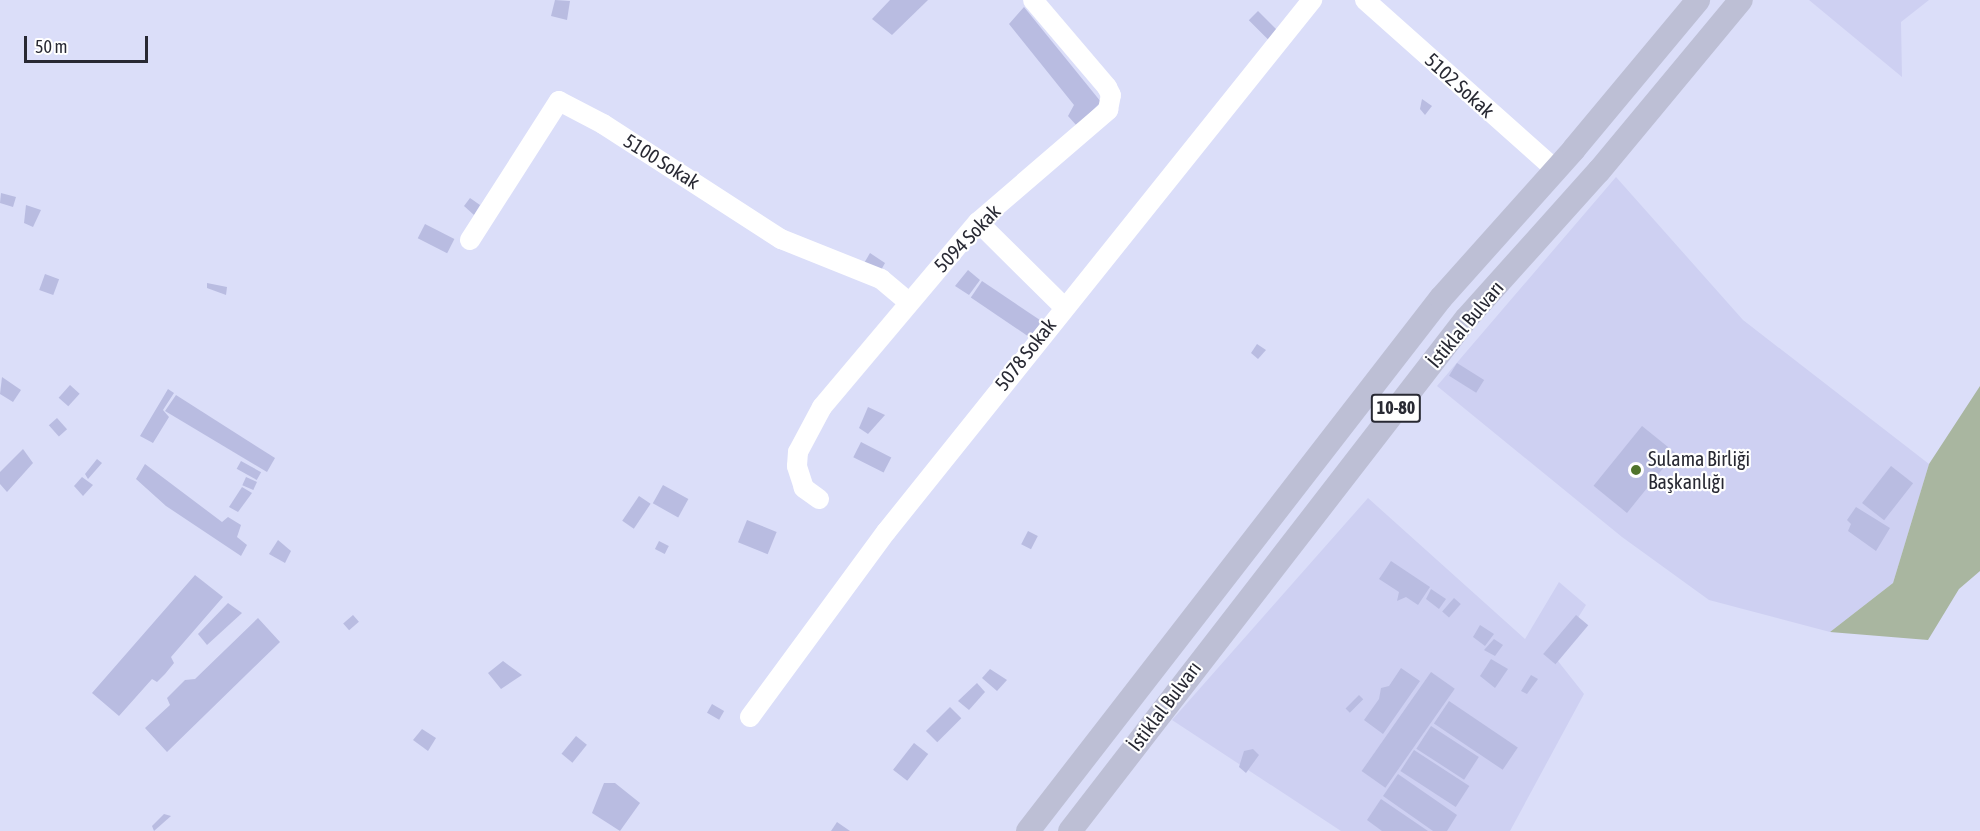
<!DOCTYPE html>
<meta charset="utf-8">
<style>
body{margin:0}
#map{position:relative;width:1980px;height:831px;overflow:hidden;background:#dbdef9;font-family:"Asap Condensed",sans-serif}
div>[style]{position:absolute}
.built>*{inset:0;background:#ced0f2}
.green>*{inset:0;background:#a9b6a0}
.building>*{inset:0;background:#b9bce1;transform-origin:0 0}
.minor>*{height:20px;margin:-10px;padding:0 10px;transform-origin:10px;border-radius:10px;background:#fff}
.major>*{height:24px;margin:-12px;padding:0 12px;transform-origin:12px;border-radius:12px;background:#bdbfd5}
.dots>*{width:16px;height:16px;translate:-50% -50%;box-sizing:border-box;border:3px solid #fff;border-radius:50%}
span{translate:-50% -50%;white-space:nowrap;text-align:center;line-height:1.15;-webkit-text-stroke:4.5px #fff;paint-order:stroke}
.shield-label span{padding:2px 4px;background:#fff;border:2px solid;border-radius:4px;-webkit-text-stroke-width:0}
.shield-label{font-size:18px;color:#282933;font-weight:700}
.street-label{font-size:20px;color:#282933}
.poi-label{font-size:20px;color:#282933}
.left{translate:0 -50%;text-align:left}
.scale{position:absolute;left:24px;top:36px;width:124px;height:27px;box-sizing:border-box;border:3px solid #282933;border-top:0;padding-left:8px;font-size:18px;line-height:21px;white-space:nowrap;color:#282933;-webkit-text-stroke:4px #fff;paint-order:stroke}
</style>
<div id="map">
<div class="built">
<div style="clip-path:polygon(1809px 0,1929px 0,1901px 22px,1902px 77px)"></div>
<div style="clip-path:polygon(1616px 177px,1743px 320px,1929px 464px,1893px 583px,1830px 632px,1709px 600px,1622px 537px,1437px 386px)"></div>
<div style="clip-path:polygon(1368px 498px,1525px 639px,1559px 582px,1586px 605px,1554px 656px,1584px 694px,1510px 831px,1341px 831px,1172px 720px)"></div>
</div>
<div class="green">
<div style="clip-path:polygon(1980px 386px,1980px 571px,1959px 589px,1928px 640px,1830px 632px,1893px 583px,1929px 464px)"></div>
</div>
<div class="building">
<div style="clip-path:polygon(555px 0,570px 1px,567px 20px,551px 16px)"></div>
<div style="clip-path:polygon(890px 0,928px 0,892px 35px,872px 19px)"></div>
<div style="clip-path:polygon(1024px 7px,1101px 102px,1077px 126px,1068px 116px,1074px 105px,1009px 24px)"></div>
<div style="left:1258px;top:11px;width:28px;height:13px;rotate:45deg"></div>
<div style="clip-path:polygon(1422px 99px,1432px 106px,1425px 115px,1420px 109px)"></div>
<div style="clip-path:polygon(1px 193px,16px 197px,13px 207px,0 203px)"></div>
<div style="clip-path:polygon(470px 198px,480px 205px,474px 215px,464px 206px)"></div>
<div style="clip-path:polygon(26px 205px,41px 210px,33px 227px,24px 223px)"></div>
<div style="left:425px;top:224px;width:33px;height:16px;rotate:27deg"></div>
<div style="clip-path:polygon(870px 253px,885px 263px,880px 272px,863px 265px)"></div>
<div style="clip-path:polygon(968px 270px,980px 280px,969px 295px,955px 286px)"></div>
<div style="left:45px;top:274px;width:15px;height:17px;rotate:20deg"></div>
<div style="left:982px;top:281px;width:73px;height:20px;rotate:34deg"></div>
<div style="clip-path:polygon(207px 283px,227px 287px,226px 295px,207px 288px)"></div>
<div style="clip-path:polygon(1257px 344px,1266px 350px,1258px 359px,1251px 353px)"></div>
<div style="left:1457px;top:363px;width:32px;height:15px;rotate:32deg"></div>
<div style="clip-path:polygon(2px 377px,21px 390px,13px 402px,0 394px)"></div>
<div style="left:70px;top:385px;width:13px;height:17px;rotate:42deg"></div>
<div style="clip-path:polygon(168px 389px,174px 393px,163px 410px,169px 417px,153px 443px,140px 436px)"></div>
<div style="clip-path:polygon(176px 395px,275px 458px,267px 472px,165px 411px)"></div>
<div style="clip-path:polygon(868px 407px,885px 415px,868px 434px,859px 428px)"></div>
<div style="left:57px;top:418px;width:15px;height:11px;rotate:48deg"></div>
<div style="left:1642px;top:426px;width:43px;height:77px;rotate:39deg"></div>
<div style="left:861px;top:442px;width:34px;height:17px;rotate:27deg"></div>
<div style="clip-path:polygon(23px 449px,33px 463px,7px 492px,0 484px,0 472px)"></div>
<div style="clip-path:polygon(97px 459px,102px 463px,88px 479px,85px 474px)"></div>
<div style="left:241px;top:461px;width:23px;height:9px;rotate:29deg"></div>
<div style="clip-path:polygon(145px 464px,222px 522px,228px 517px,241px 525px,237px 537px,247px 545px,241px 556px,166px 506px,136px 479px)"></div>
<div style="left:1891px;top:466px;width:28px;height:47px;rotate:38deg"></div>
<div style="clip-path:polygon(82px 477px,93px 485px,83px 496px,74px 486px)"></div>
<div style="left:246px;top:477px;width:12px;height:9px;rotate:24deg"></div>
<div style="left:663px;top:485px;width:29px;height:21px;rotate:29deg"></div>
<div style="clip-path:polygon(242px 487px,252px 493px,238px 512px,229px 507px)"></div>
<div style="left:639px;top:496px;width:14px;height:30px;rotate:34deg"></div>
<div style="clip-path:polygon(1856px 507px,1890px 528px,1876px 551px,1848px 531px,1851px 524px,1847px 520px)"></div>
<div style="left:747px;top:520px;width:32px;height:24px;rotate:22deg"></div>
<div style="left:1028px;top:531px;width:11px;height:15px;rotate:27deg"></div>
<div style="clip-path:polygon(278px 540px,291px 551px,285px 563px,269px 554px)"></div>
<div style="left:659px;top:541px;width:11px;height:9px;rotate:27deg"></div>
<div style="clip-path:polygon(1391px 561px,1430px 587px,1418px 605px,1406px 597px,1397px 601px,1399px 592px,1379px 579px)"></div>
<div style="clip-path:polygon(195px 575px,223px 597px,171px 657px,174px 663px,165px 674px,157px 682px,152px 679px,119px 716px,92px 693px)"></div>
<div style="clip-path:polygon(1431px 589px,1446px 599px,1439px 609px,1426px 599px)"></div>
<div style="left:1454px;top:598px;width:9px;height:18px;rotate:41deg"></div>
<div style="clip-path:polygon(228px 603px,242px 613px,207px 645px,198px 634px)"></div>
<div style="left:353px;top:615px;width:9px;height:13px;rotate:49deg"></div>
<div style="left:1576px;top:615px;width:16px;height:51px;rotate:40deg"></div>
<div style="clip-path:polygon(258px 618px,280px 642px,167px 752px,145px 728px,170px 705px,167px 698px,185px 680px,195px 679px)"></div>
<div style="clip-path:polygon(1480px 625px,1494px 634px,1485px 646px,1473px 637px)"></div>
<div style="clip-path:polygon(1494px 639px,1503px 645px,1495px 656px,1484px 650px)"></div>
<div style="clip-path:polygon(1491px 659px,1508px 669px,1495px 688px,1480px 676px)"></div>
<div style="clip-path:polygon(503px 661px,522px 675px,501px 689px,488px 673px)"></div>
<div style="clip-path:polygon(1401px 668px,1420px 681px,1383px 734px,1364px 720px,1379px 699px,1381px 688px,1389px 686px)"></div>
<div style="clip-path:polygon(990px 669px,1007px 680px,997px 691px,982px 678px)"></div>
<div style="left:1431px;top:672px;width:29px;height:121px;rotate:35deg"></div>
<div style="clip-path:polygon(1531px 675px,1538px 679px,1527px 694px,1521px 691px)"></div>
<div style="clip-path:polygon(977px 683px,985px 692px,969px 710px,958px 701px)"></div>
<div style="left:1359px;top:695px;width:6px;height:19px;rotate:45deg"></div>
<div style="left:1449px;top:701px;width:83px;height:27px;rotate:34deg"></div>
<div style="left:712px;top:704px;width:14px;height:10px;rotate:30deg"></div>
<div style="left:950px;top:707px;width:16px;height:34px;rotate:45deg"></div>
<div style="left:1431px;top:726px;width:57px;height:27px;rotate:33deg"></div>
<div style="clip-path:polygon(422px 729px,436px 738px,428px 751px,413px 740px)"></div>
<div style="left:576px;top:736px;width:14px;height:23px;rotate:39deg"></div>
<div style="left:914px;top:743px;width:18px;height:34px;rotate:38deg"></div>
<div style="clip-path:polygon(1253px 749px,1259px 755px,1246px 773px,1239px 767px,1244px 751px)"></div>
<div style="left:1414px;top:750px;width:66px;height:25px;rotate:33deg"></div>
<div style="clip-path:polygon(1398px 774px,1457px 815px,1447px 831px,1433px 831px,1383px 796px)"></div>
<div style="clip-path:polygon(604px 783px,615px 783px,640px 803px,620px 831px,592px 813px)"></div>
<div style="clip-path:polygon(1381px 799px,1428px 831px,1382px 831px,1367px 820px)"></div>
<div style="clip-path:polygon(164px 814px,171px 816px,154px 831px,152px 826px)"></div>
<div style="clip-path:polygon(837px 822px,850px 831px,831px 831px)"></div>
</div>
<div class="minor">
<div style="left:1365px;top:0;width:256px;rotate:41.7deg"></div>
<div style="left:978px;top:222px;width:120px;rotate:44.7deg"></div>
<div style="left:470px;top:240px;width:165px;rotate:-57.4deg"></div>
<div style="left:559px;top:101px;width:50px;rotate:27.6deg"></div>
<div style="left:603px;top:124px;width:212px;rotate:32.9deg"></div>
<div style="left:781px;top:239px;width:108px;rotate:21.8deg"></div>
<div style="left:881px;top:279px;width:35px;rotate:40deg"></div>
<div style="left:819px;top:499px;width:19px;rotate:-144deg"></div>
<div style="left:804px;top:488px;width:23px;rotate:-108deg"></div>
<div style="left:797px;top:466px;width:14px;rotate:-86deg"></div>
<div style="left:798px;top:452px;width:51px;rotate:-61.9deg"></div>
<div style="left:822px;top:407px;width:242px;rotate:-49.9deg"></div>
<div style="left:978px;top:222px;width:172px;rotate:-40.7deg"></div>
<div style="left:1108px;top:110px;width:15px;rotate:-79deg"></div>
<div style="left:1111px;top:95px;width:9px;rotate:-117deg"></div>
<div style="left:1107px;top:87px;width:114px;rotate:-130.4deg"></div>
<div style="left:750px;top:717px;width:230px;rotate:-53.7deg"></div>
<div style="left:886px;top:532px;width:682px;rotate:-51.31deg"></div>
</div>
<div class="major">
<div style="left:1028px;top:831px;width:674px;rotate:-52.23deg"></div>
<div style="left:1441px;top:298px;width:200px;rotate:-48.2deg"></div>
<div style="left:1574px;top:149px;width:194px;rotate:-50.2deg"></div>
<div style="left:1070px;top:831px;width:647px;rotate:-52.28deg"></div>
<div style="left:1466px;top:319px;width:199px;rotate:-48.1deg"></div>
<div style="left:1599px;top:171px;width:222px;rotate:-50.3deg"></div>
</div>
<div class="dots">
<div style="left:1636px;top:470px;background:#50732c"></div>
</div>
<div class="shield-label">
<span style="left:1396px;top:408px">10-80</span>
</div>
<div class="street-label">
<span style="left:1460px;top:85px;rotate:42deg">5102 Sokak</span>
<span style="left:662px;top:161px;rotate:32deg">5100 Sokak</span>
<span style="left:967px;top:238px;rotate:-46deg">5094 Sokak</span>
<span style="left:1465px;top:324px;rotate:-50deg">İstiklal Bulvarı</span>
<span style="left:1025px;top:354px;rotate:-52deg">5078 Sokak</span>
<span style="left:1164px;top:706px;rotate:-53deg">İstiklal Bulvarı</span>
</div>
<div class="poi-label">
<span class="left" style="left:1648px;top:470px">Sulama Birliği<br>Başkanlığı</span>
</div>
<div class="scale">50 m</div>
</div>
